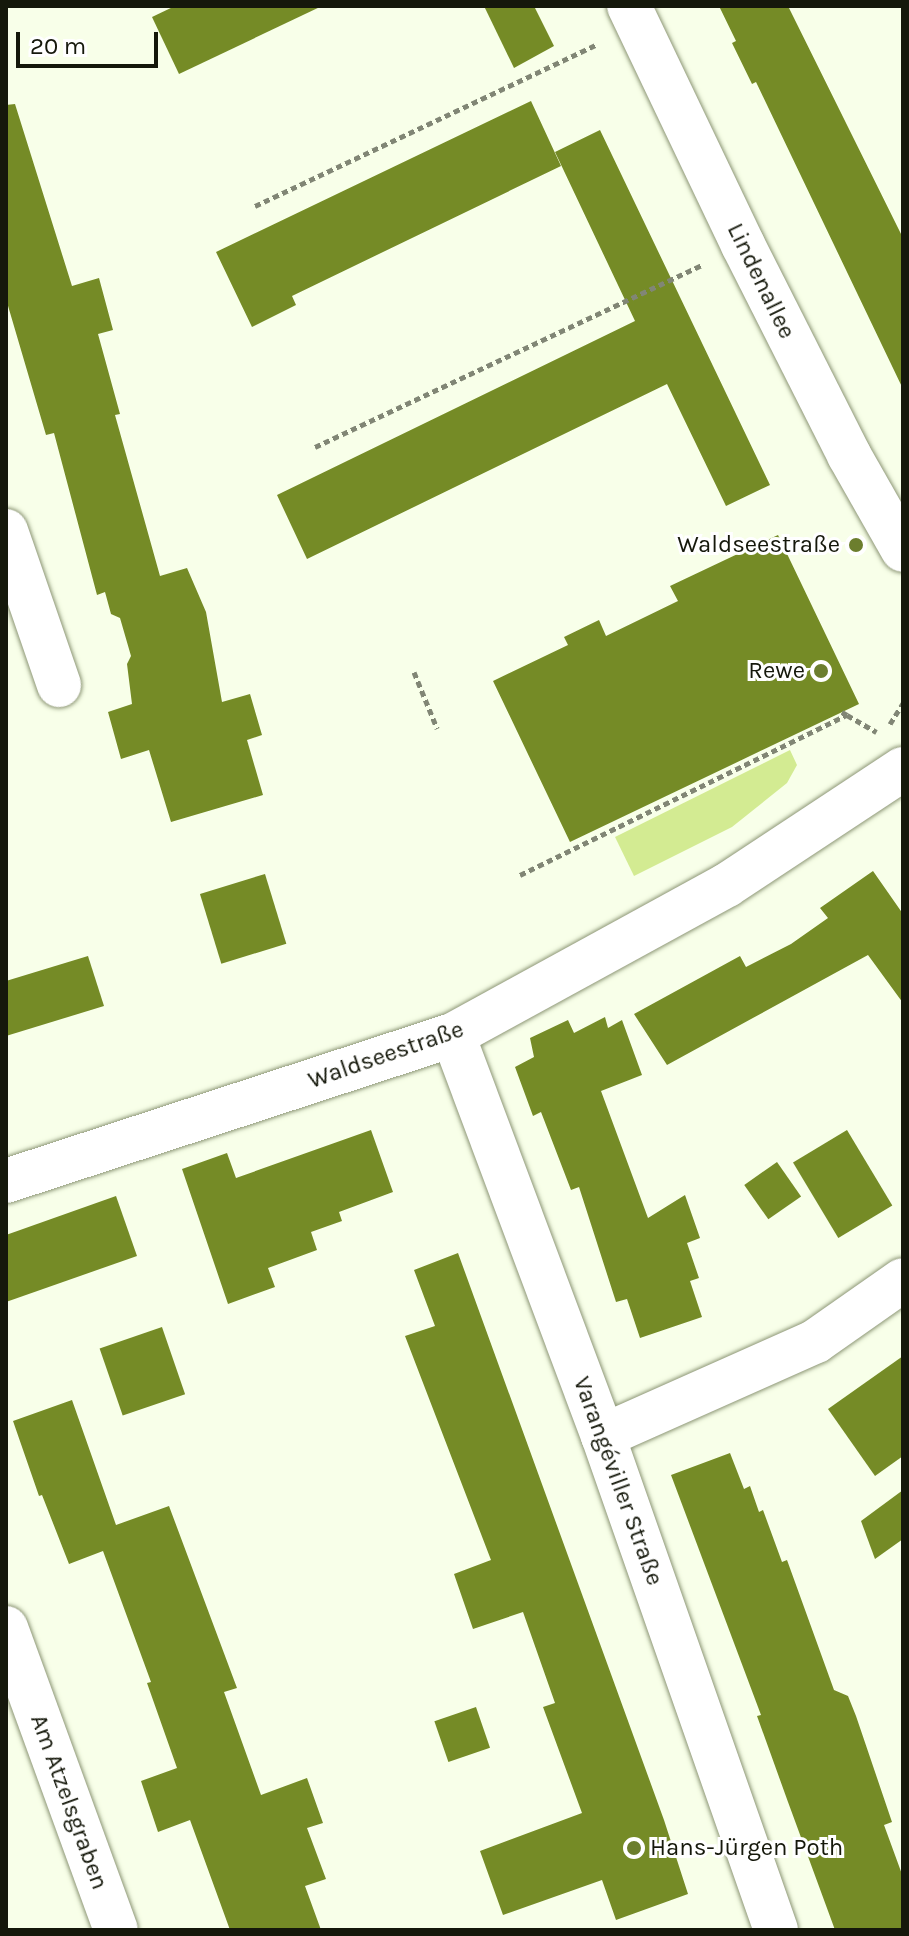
<!DOCTYPE html>
<meta charset="utf-8">
<style>
body{margin:0}
#map{position:relative;width:909px;height:1936px;overflow:hidden;background:#f8ffe9;font-family:Karla,sans-serif}
div>[style]{position:absolute}
.green>*{inset:0;background:#d3eb92}
.building>*{inset:0;background:#758b26;transform-origin:0 0}
.path>*{height:5px;margin-top:-2.5px;transform-origin:0;background:repeating-linear-gradient(90deg,#818675 0 6px,transparent 0 10px)}
.roads{filter:drop-shadow(0 0 2px #8d9776) drop-shadow(0 0 2px #8d9776)}
.street>*{height:44px;margin:-22px;padding:0 22px;transform-origin:22px;border-radius:22px;background:#fff}
.dots>*{width:22px;height:22px;translate:-50% -50%;box-sizing:border-box;border:4px solid #fff;border-radius:50%}
span{translate:-50% -50%;white-space:nowrap;text-align:center;line-height:1.15;-webkit-text-stroke:6px #fff;paint-order:stroke}
.street-label{font-size:24px;color:#15180b}
.poi-label{font-size:24px;color:#15180b}
.right{translate:-100% -50%;text-align:right}
.left{translate:0 -50%;text-align:left}
.frame{position:absolute;inset:0;border:8px solid #15180b;pointer-events:none}
.scale{position:absolute;left:16px;top:32px;width:142px;height:36px;box-sizing:border-box;border:4px solid #15180b;border-top:0;padding-left:10px;font-size:24px;line-height:28px;white-space:nowrap;color:#15180b;-webkit-text-stroke:6px #fff;paint-order:stroke}
</style>
<div id="map">
<div class="green">
<div style="clip-path:polygon(790px 750px,797px 765px,787px 783px,732px 827px,634px 876px,615px 837px)"></div>
</div>
<div class="building">
<div style="clip-path:polygon(175px 6px,322px 6px,179px 74px,152px 17px)"></div>
<div style="clip-path:polygon(484px 6px,534px 6px,554px 46px,514px 68px)"></div>
<div style="clip-path:polygon(719px 6px,788px 6px,903px 238px,903px 389px,756px 82px,752px 84px,732px 43px,736px 41px)"></div>
<div style="clip-path:polygon(531px 101px,561px 166px,292px 296px,296px 305px,252px 327px,216px 252px)"></div>
<div style="clip-path:polygon(15px 104px,72px 286px,99px 278px,113px 330px,98px 334px,120px 414px,115px 415px,160px 576px,187px 568px,206px 612px,222px 702px,250px 694px,262px 735px,247px 740px,263px 795px,171px 822px,149px 750px,121px 759px,108px 712px,132px 704px,127px 664px,131px 656px,120px 618px,111px 614px,105px 592px,97px 595px,54px 433px,46px 435px,6px 299px,6px 105px)"></div>
<div style="clip-path:polygon(600px 130px,770px 485px,726px 506px,667px 384px,307px 559px,277px 495px,635px 321px,555px 152px)"></div>
<div style="clip-path:polygon(778px 535px,859px 704px,570px 842px,493px 681px,568px 645px,564px 637px,599px 620px,606px 636px,678px 601px,670px 586px)"></div>
<div style="clip-path:polygon(873px 871px,903px 914px,903px 1003px,868px 955px,667px 1065px,634px 1014px,740px 956px,746px 967px,791px 944px,828px 918px,820px 908px)"></div>
<div style="left:265px;top:874px;width:73px;height:68px;rotate:73deg"></div>
<div style="clip-path:polygon(88px 956px,104px 1006px,6px 1036px,6px 981px)"></div>
<div style="clip-path:polygon(605px 1017px,608px 1028px,622px 1020px,642px 1075px,601px 1091px,648px 1218px,685px 1195px,700px 1238px,687px 1243px,699px 1278px,690px 1281px,702px 1317px,640px 1338px,627px 1299px,616px 1302px,579px 1187px,571px 1190px,541px 1112px,533px 1116px,515px 1067px,534px 1057px,530px 1038px,568px 1020px,574px 1033px)"></div>
<div style="clip-path:polygon(371px 1130px,393px 1192px,339px 1212px,342px 1221px,311px 1232px,317px 1250px,268px 1268px,275px 1287px,228px 1304px,182px 1169px,227px 1153px,236px 1178px)"></div>
<div style="left:847px;top:1130px;width:88px;height:63px;rotate:59deg"></div>
<div style="left:777px;top:1162px;width:42px;height:40px;rotate:55deg"></div>
<div style="clip-path:polygon(116px 1196px,137px 1256px,6px 1302px,6px 1235px)"></div>
<div style="clip-path:polygon(458px 1253px,664px 1820px,688px 1894px,616px 1920px,602px 1880px,503px 1915px,480px 1851px,582px 1813px,543px 1707px,555px 1703px,523px 1612px,473px 1629px,454px 1574px,491px 1560px,405px 1336px,435px 1326px,414px 1270px)"></div>
<div style="left:162px;top:1327px;width:71px;height:66px;rotate:71deg"></div>
<div style="clip-path:polygon(903px 1356px,903px 1456px,875px 1476px,828px 1409px)"></div>
<div style="clip-path:polygon(72px 1400px,116px 1525px,169px 1506px,237px 1688px,224px 1692px,261px 1795px,307px 1778px,323px 1823px,307px 1828px,326px 1879px,305px 1886px,321px 1930px,230px 1930px,190px 1820px,158px 1832px,141px 1781px,177px 1768px,147px 1683px,151px 1682px,103px 1551px,69px 1564px,42px 1495px,39px 1496px,13px 1421px)"></div>
<div style="clip-path:polygon(730px 1453px,744px 1489px,750px 1486px,759px 1512px,763px 1510px,782px 1562px,787px 1560px,834px 1690px,848px 1696px,856px 1716px,892px 1822px,884px 1825px,903px 1877px,903px 1930px,835px 1930px,788px 1802px,757px 1716px,761px 1715px,671px 1475px)"></div>
<div style="clip-path:polygon(903px 1490px,903px 1539px,875px 1559px,861px 1521px)"></div>
<div style="left:476px;top:1707px;width:43px;height:44px;rotate:71deg"></div>
</div>
<div class="path">
<div style="left:255px;top:206px;width:379px;rotate:-25.3deg"></div>
<div style="left:315px;top:447px;width:427px;rotate:-25.2deg"></div>
<div style="left:414px;top:672px;width:61px;rotate:67.7deg"></div>
<div style="left:847px;top:715px;width:34px;rotate:30deg"></div>
<div style="left:890px;top:724px;width:25px;rotate:-58deg"></div>
<div style="left:520px;top:875px;width:364px;rotate:-26.1deg"></div>
<div style="left:847px;top:715px;width:6px;rotate:-149deg"></div>
</div>
<div class="roads">
<div class="street">
<div style="left:629px;top:6px;width:265px;rotate:64.5deg"></div>
<div style="left:743px;top:245px;width:235px;rotate:63.2deg"></div>
<div style="left:849px;top:455px;width:109px;rotate:60.4deg"></div>
<div style="left:6px;top:531px;width:163px;rotate:71deg"></div>
<div style="left:453px;top:1035px;width:428px;rotate:69.5deg"></div>
<div style="left:603px;top:1436px;width:523px;rotate:70.7deg"></div>
<div style="left:6px;top:1181px;width:470px;rotate:-18.1deg"></div>
<div style="left:453px;top:1035px;width:312px;rotate:-28.7deg"></div>
<div style="left:727px;top:885px;width:211px;rotate:-33.4deg"></div>
<div style="left:603px;top:1436px;width:233px;rotate:-24deg"></div>
<div style="left:816px;top:1341px;width:106px;rotate:-35deg"></div>
<div style="left:6px;top:1628px;width:321px;rotate:70deg"></div>
</div>
</div>
<div class="dots">
<div style="left:856px;top:545px;background:#6c7e2e"></div>
<div style="left:821px;top:671px;background:#6c7e2e"></div>
<div style="left:634px;top:1848px;background:#6c7e2e"></div>
</div>
<div class="street-label">
<span style="left:761px;top:281px;rotate:64deg">Lindenallee</span>
<span style="left:386px;top:1055px;rotate:-19deg">Waldseestraße</span>
<span style="left:618px;top:1481px;rotate:70deg">Varangéviller Straße</span>
<span style="left:69px;top:1802px;rotate:70deg">Am Atzelsgraben</span>
</div>
<div class="poi-label">
<span class="right" style="left:840px;top:545px">Waldseestraße</span>
<span class="right" style="left:805px;top:671px">Rewe</span>
<span class="left" style="left:650px;top:1848px">Hans-Jürgen Poth</span>
</div>
<div class="frame"></div>
<div class="scale">20 m</div>
</div>
